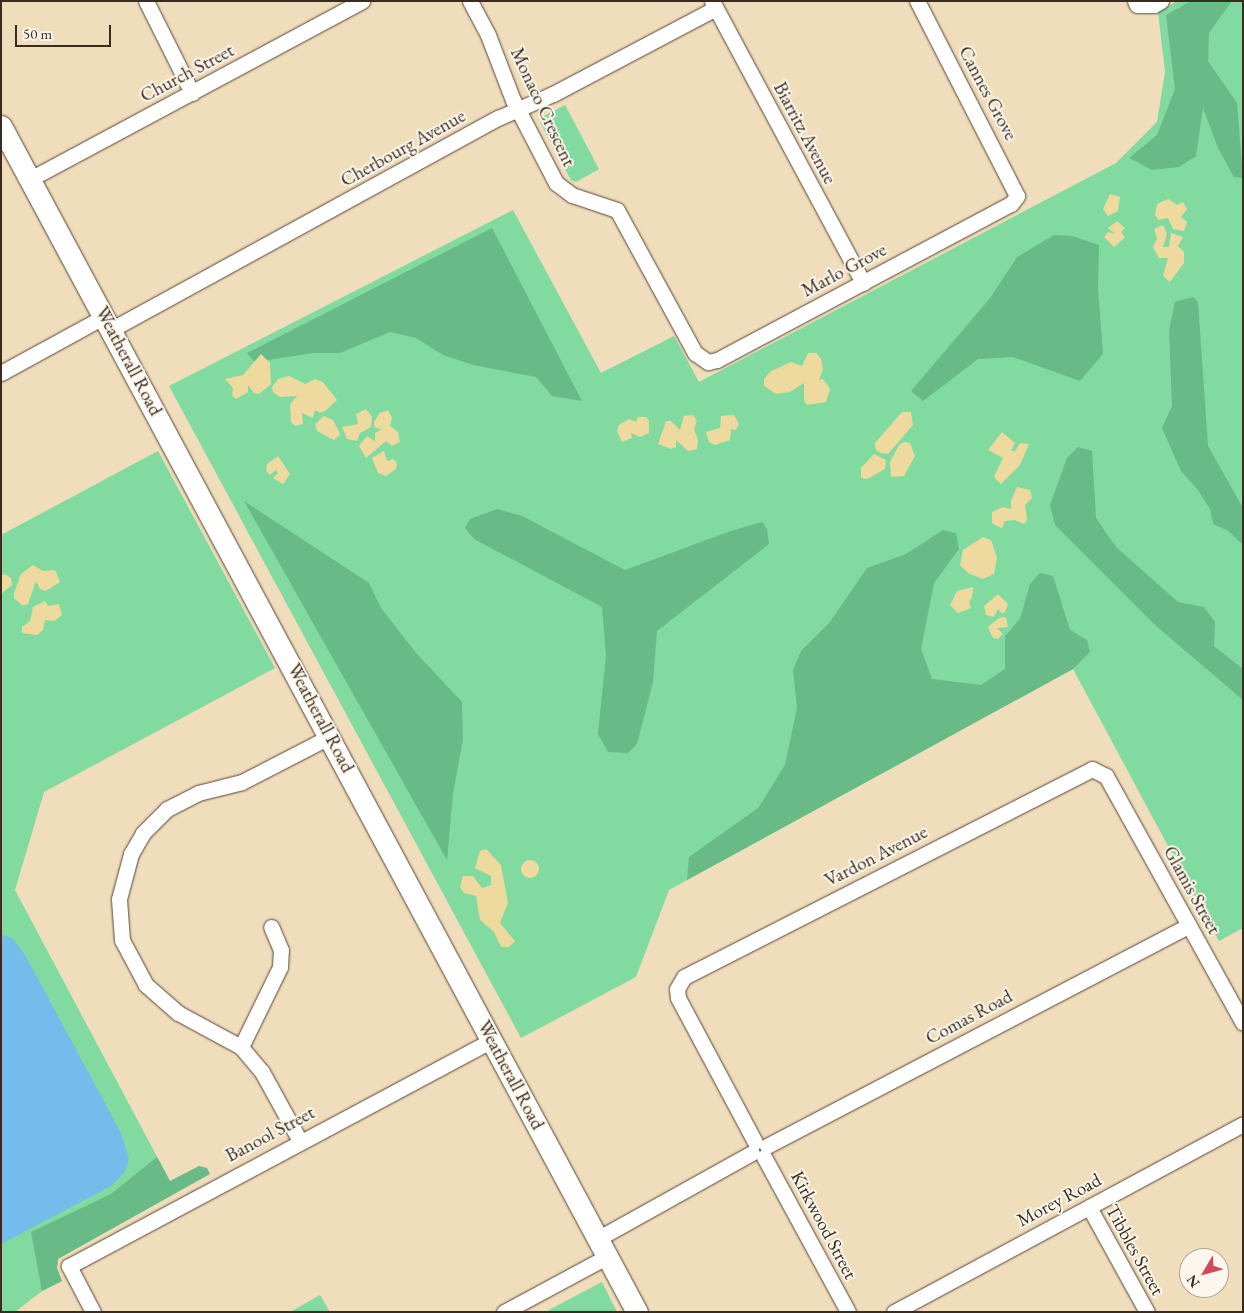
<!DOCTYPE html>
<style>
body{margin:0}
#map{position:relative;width:1244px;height:1313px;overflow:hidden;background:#f0ddbc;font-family:"EB Garamond",serif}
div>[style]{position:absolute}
.green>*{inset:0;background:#81da9f}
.forest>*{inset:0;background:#68ba86}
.sand>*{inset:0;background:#eeda9e}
.round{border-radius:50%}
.water>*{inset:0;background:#74bcec}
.roads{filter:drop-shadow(0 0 1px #564536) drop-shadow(0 0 1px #564536)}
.street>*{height:15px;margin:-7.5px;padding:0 7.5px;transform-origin:7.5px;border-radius:7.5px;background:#fff}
.secondary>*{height:21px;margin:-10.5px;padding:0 10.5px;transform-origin:10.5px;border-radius:10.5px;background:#fff}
span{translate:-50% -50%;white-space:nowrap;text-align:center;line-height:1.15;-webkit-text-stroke:4px #fbf7ec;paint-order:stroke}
.street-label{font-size:19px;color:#3b2a1e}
.frame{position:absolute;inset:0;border:2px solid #3b2a1e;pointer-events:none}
.north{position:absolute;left:1179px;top:1248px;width:50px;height:50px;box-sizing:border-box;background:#fbf7ec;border:1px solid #aea59a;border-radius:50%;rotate:233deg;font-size:14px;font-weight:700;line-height:20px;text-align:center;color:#3b2a1e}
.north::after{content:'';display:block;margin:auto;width:18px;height:22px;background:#d1495b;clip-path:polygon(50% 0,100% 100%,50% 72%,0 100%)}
.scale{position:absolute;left:15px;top:25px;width:96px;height:22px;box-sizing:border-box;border:2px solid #3b2a1e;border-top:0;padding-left:6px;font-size:15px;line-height:18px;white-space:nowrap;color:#3b2a1e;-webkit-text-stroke:4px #fbf7ec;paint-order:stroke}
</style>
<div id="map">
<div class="green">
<div style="clip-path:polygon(1177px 1px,1243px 1px,1243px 928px,1219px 941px,1073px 669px,669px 890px,636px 977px,521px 1038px,169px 386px,513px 210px,601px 373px,674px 336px,699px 382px,1116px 163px,1157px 122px,1165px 72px,1158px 12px)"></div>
<div style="clip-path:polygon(565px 105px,599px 169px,576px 182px,571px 180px,541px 124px,544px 116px)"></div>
<div style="clip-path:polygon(158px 451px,275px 668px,44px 792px,15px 890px,170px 1181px,116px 1224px,58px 1259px,57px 1268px,62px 1281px,42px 1291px,15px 1312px,1px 1312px,1px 535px)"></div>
<div style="clip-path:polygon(602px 1282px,617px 1312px,545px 1312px)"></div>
<div style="clip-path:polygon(320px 1295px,330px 1312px,290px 1312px)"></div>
</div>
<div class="forest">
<div style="clip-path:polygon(1191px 1px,1232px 1px,1209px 33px,1208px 61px,1237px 103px,1243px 178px,1234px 177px,1218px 148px,1203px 108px,1196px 156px,1179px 167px,1152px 170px,1129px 158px,1157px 135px,1175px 89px,1166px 15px)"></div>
<div style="clip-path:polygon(492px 228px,582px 401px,552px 396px,536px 377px,473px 365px,443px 355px,416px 338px,390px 332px,340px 353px,313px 353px,255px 362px,247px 353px)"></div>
<div style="clip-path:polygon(1054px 235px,1072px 236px,1099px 245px,1098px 288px,1103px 354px,1080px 381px,1013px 357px,978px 359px,923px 401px,911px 391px,991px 297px,1017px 257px)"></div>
<div style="clip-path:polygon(1193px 297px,1198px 302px,1208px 446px,1243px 508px,1243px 545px,1227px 530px,1213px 524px,1210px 509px,1198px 490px,1181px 471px,1162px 428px,1172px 406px,1169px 330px,1175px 302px)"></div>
<div style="clip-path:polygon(1078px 447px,1092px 451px,1096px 518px,1116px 547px,1178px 602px,1204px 607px,1215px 622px,1214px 646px,1243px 669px,1243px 700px,1155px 625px,1055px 525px,1050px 505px,1067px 458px)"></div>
<div style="clip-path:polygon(244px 501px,369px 583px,381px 608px,416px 653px,462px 702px,463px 739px,453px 794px,447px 860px)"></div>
<div style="clip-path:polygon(497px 509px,522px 516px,625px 570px,731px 531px,762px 522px,767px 529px,769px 544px,657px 631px,653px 682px,637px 744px,628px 753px,608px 752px,598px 734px,606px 656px,602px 607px,474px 539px,465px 528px,470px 519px)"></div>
<div style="clip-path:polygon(943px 530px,956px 533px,959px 549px,934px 583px,921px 649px,932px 679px,981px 685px,1005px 669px,1005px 636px,1020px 619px,1030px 584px,1040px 573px,1053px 576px,1070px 630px,1087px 640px,1090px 652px,1073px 669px,687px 880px,689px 857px,758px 808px,785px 765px,797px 708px,793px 670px,801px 651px,830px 622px,867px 568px,906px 554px)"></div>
<div style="clip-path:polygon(157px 1157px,170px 1181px,199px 1166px,207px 1168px,210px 1174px,58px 1259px,57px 1268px,62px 1281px,42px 1291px,31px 1232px,111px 1194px)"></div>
</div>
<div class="sand">
<div style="clip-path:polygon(1110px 194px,1120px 197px,1118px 211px,1108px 216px,1103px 209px)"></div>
<div style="clip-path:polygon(1168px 199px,1177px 205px,1183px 202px,1187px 209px,1181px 217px,1187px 222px,1184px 231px,1173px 229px,1168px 218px,1158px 220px,1155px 215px,1157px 204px)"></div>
<div style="clip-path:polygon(1117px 221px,1125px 228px,1121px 232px,1125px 237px,1114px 247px,1104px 237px,1108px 232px,1115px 234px,1108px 228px)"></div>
<div style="clip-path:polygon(1163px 225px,1167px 234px,1163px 247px,1169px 247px,1171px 233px,1183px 237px,1178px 246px,1184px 252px,1184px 263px,1170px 282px,1163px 276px,1168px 258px,1159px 258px,1153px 247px,1157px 238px,1154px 229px)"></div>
<div style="clip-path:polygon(808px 353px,816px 353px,821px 359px,823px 369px,819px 380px,823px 379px,830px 389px,826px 402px,807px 405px,804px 401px,804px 383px,790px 392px,776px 394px,764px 386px,764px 379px,771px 371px,791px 362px,802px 366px)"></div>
<div style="clip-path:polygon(261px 354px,270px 363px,271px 384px,259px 394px,254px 393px,248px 385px,248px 392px,236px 399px,232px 395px,233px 388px,225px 379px,243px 375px)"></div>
<div style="clip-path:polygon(289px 376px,305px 384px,315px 379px,323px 382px,337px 400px,325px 411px,320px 413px,315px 410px,313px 418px,302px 413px,303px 424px,295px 426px,291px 422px,290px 404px,297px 396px,280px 397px,273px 392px,272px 387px,278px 379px)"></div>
<div style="clip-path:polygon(366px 409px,372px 417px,371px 427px,360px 433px,357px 441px,347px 439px,342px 427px,358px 424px,356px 414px)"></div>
<div style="clip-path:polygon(388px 410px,392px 418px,390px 426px,398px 432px,400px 442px,392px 446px,386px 441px,366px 458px,359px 446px,367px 436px,375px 441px,375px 433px,382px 429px,375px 428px,374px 422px,380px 413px)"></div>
<div style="clip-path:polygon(902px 412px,911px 412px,913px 425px,888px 454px,881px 453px,876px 450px,875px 443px)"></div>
<div style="clip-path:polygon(693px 415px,697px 421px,694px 429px,698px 440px,697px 449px,688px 451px,676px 440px,676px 447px,671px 449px,658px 444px,666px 421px,671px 421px,680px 430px,684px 416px)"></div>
<div style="clip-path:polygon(734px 415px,739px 424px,736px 430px,731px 429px,730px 440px,715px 445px,709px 442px,706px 432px,720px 428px,721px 416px)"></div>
<div style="clip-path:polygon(324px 416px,333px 420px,339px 431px,340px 435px,334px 440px,317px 431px,315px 424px)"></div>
<div style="clip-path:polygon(638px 417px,646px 417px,649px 421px,649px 433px,640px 437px,631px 433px,632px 438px,622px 442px,617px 431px,619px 425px,629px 419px,636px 422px)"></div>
<div style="clip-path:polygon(1002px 432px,1015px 443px,1011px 451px,1015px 451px,1020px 443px,1029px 444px,1020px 465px,1001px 484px,994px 477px,1003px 458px,988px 450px)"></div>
<div style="clip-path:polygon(904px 442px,910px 443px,915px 456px,904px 476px,891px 477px,890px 462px,899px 445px)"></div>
<div style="clip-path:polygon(384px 451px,387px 461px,393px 459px,397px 463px,396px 469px,386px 476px,378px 473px,372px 458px)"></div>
<div style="clip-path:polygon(874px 454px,886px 460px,885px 469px,867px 479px,861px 478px,861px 468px)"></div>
<div style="clip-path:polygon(278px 456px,290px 474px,283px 484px,273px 478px,278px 473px,276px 470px,270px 475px,266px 471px,267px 464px)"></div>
<div style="clip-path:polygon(1017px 487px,1030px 490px,1032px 498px,1025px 505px,1027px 520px,1024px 524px,1015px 520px,1005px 521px,1002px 528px,997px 526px,992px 523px,992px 512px,1003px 507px,1011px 509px,1011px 501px)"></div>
<div style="clip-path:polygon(983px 537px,991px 540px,997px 558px,994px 574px,983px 579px,968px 573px,960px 565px,963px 550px)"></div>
<div style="clip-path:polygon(33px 565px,43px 571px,55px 570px,60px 582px,46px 591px,40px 589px,36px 581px,28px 604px,23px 606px,14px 598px,14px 593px,21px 574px)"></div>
<div style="clip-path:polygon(4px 574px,11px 578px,12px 585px,1px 594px,1px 576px)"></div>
<div style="clip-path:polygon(973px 587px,972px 598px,969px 601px,971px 608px,958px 613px,950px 605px,957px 591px)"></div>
<div style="clip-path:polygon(998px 594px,1008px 604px,1005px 612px,1002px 614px,998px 609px,994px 617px,986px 615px,984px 606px)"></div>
<div style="clip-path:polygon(45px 601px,48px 606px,59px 604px,62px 615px,54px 621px,45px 620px,43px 630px,37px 635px,22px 633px,22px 627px,30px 621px,33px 607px)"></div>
<div style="clip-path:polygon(1006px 617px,1008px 627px,997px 628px,1003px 634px,998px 639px,993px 638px,988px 627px,999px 618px)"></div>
<div style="clip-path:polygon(486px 849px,501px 865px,508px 903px,500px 923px,515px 941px,509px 947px,501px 947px,494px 932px,480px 920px,476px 896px,464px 893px,460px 887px,463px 876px,473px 876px,482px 888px,491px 885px,491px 876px,475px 868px,480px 851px)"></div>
<div class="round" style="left:521px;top:860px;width:18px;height:18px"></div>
</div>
<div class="water">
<div style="clip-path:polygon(1px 934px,13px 939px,25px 955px,121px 1133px,129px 1159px,124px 1173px,111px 1186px,1px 1244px)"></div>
</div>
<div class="roads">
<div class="street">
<div style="left:146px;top:1px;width:103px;rotate:63.4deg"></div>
<div style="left:470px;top:1px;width:38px;rotate:62deg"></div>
<div style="left:488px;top:35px;width:70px;rotate:69deg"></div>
<div style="left:513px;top:100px;width:93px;rotate:62.6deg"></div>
<div style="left:556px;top:183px;width:20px;rotate:37deg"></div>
<div style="left:572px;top:195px;width:47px;rotate:18.4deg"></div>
<div style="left:617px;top:210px;width:163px;rotate:61.4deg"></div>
<div style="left:695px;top:353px;width:16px;rotate:35deg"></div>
<div style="left:708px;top:362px;width:9px;rotate:-13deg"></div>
<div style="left:717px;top:360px;width:333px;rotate:-28deg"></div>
<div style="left:1011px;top:204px;width:10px;rotate:-53deg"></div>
<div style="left:1017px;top:196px;width:219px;rotate:-117.1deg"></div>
<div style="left:712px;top:1px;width:320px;rotate:61.8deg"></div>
<div style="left:1135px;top:1px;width:4px;rotate:63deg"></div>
<div style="left:1137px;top:5px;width:17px"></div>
<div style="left:1154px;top:5px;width:8px;rotate:-30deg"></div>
<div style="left:30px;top:179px;width:377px;rotate:-28.2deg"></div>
<div style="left:112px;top:329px;width:440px;rotate:-28.7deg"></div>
<div style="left:498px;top:118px;width:60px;rotate:-23.6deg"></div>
<div style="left:553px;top:94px;width:184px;rotate:-27.8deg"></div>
<div style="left:1px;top:373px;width:119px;rotate:-28.7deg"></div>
<div style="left:241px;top:1047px;width:89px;rotate:-64deg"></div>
<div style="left:280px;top:967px;width:17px;rotate:-87deg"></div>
<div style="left:281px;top:950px;width:25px;rotate:-113deg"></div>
<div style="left:300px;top:1141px;width:79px;rotate:-118.8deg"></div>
<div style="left:262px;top:1072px;width:33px;rotate:-130deg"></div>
<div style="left:241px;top:1047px;width:72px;rotate:-151.6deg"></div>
<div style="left:178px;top:1013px;width:43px;rotate:-138.8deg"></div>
<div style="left:146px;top:985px;width:51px;rotate:-118.1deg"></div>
<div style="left:122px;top:940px;width:41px;rotate:-94.2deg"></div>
<div style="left:119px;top:899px;width:47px;rotate:-75.1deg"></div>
<div style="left:131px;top:854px;width:24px;rotate:-60deg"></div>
<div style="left:143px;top:833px;width:34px;rotate:-45deg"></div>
<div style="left:167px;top:809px;width:35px;rotate:-27deg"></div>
<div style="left:198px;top:793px;width:45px;rotate:-14deg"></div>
<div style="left:242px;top:782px;width:100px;rotate:-27.3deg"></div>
<div style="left:755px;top:1142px;width:163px;rotate:-118.1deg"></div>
<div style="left:678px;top:998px;width:9px;rotate:-96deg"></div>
<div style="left:677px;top:989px;width:14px;rotate:-60deg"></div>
<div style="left:684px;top:977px;width:458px;rotate:-27deg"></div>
<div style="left:1092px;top:769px;width:16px;rotate:27deg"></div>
<div style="left:1106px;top:776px;width:282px;rotate:61deg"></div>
<div style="left:767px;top:1146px;width:476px;rotate:-27.6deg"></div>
<div style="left:764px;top:1157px;width:176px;rotate:61.5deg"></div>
<div style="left:1089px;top:1207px;width:120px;rotate:61.1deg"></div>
<div style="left:599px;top:1238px;width:175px;rotate:-29.1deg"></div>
<div style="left:93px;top:1312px;width:52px;rotate:-117.6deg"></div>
<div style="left:69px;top:1266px;width:480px;rotate:-28.1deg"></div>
<div style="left:504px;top:1312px;width:118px;rotate:-28.3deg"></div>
<div style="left:894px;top:1312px;width:396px;rotate:-28.3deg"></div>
</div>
<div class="secondary">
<div style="left:1px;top:126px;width:1346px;rotate:61.8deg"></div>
</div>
</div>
<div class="street-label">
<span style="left:187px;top:73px;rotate:-28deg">Church Street</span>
<span style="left:988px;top:93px;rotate:62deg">Cannes Grove</span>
<span style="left:543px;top:107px;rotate:65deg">Monaco Crescent</span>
<span style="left:805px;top:133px;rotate:62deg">Biarritz Avenue</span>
<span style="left:403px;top:148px;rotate:-29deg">Cherbourg Avenue</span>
<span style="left:844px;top:270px;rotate:-28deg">Marlo Grove</span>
<span style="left:129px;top:361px;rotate:62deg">Weatherall Road</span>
<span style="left:321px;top:718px;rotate:62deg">Weatherall Road</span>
<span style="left:876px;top:856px;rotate:-27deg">Vardon Avenue</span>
<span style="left:1192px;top:890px;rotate:61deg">Glamis Street</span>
<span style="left:969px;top:1017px;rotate:-28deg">Comas Road</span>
<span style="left:511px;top:1075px;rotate:62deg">Weatherall Road</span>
<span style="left:270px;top:1134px;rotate:-28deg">Banool Street</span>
<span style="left:1059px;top:1200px;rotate:-28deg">Morey Road</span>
<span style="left:824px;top:1225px;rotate:62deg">Kirkwood Street</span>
<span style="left:1135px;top:1250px;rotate:61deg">Tibbles Street</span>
</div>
<div class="frame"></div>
<div class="north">N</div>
<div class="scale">50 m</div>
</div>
